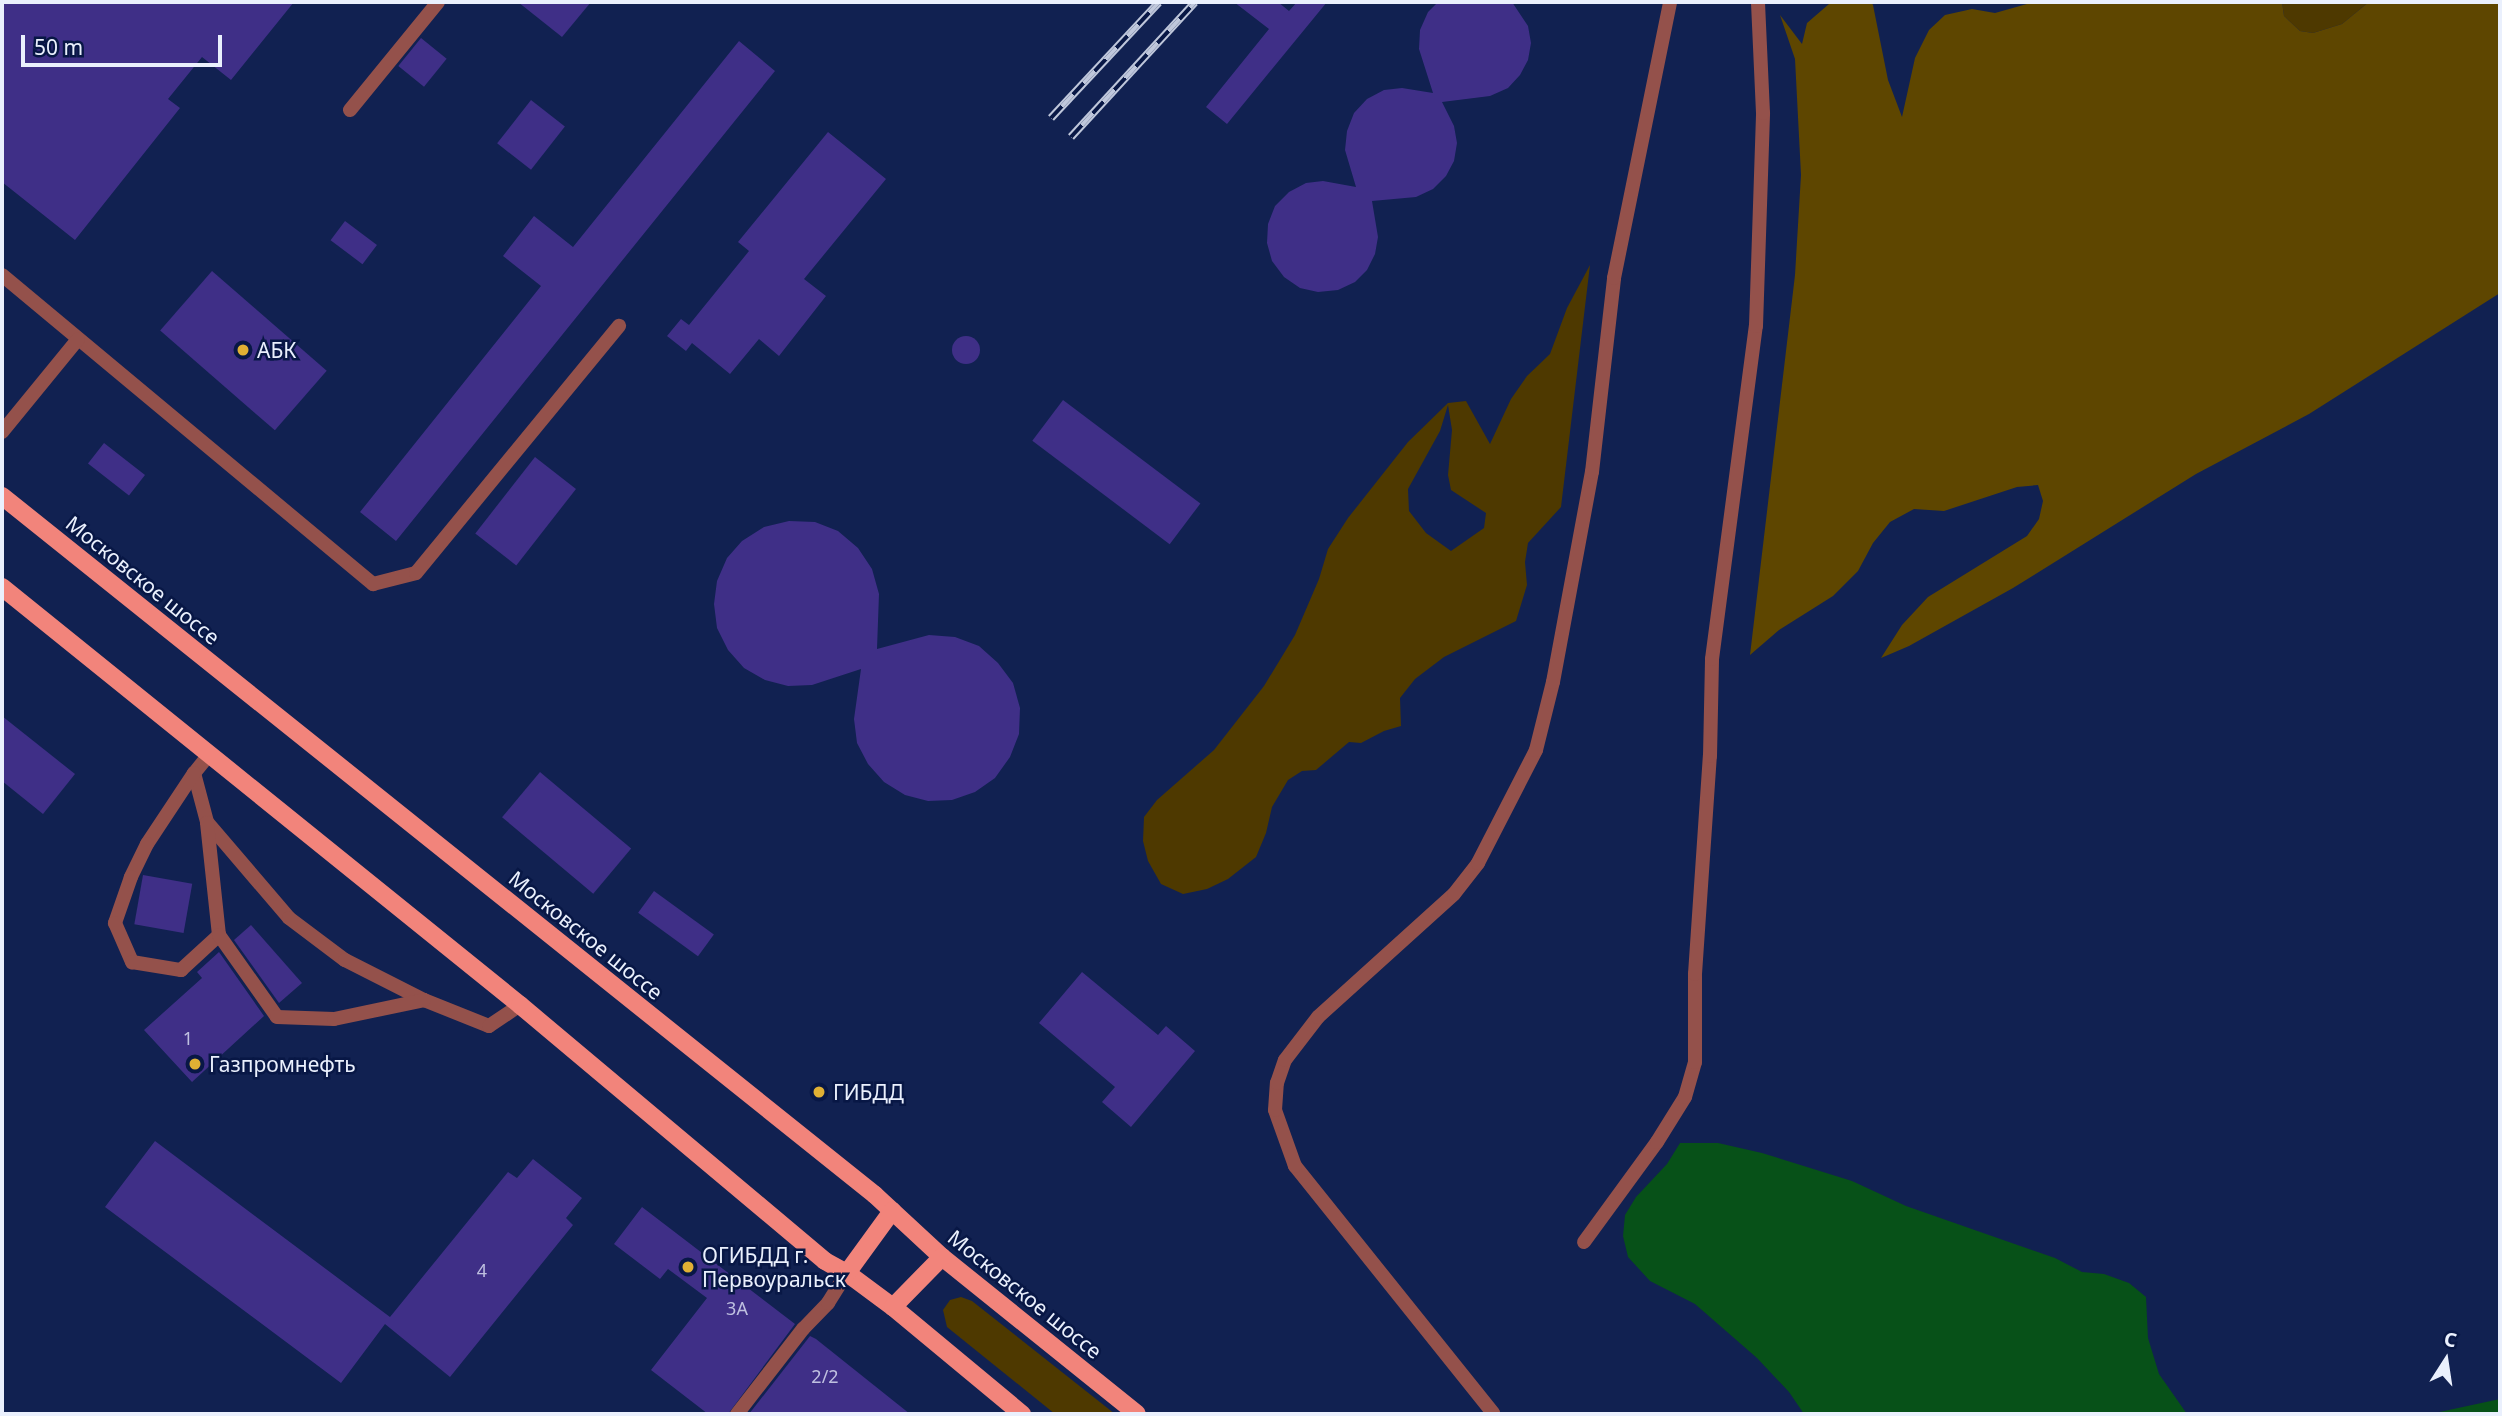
<!DOCTYPE html>
<meta charset="utf-8">
<style>
body{margin:0}
#map{position:relative;width:2502px;height:1416px;overflow:hidden;background:#112151;font-family:"Noto Sans",sans-serif}
div>[style]{position:absolute}
.green>*{inset:0;background:#4e3900}
.forest>*{inset:0;background:#5e4600}
.water>*{inset:0;background:#075118}
.building>*{inset:0;background:#3f2f87;transform-origin:0 0}
.round{border-radius:50%}
.lane>*{height:14px;margin:-7px;padding:0 7px;transform-origin:7px;border-radius:7px;background:#94514b}
.primary>*{height:18px;margin:-9px;padding:0 9px;transform-origin:9px;border-radius:9px;background:#f2847b}
.rail>*{height:8px;margin-top:-4px;transform-origin:0;background:repeating-linear-gradient(90deg,#081745 0 16px,#bfc7db 0 32px);box-sizing:border-box;border-block:2px solid #bfc7db}
.dots>*{width:19px;height:19px;translate:-50% -50%;box-sizing:border-box;border:4px solid #081745;border-radius:50%}
span{translate:-50% -50%;white-space:nowrap;text-align:center;line-height:1.15;-webkit-text-stroke:5px #081745;paint-order:stroke}
.number-label{font-size:18px;color:#bfc0e0}
.number-label span{-webkit-text-stroke-width:0}
.poi-label{font-size:21px;color:#eaf0fd}
.left{translate:0 -50%;text-align:left}
.street-label{font-size:21px;color:#eaf0fd}
.frame{position:absolute;inset:0;border:4px solid #eaf0fd;pointer-events:none}
.north{position:absolute;left:2411px;top:1325px;width:70px;height:70px;-webkit-text-stroke:5px #081745;paint-order:stroke;rotate:12deg;font-size:19px;font-weight:700;line-height:28px;text-align:center;color:#eaf0fd}
.north::after{content:'';display:block;margin:auto;width:24px;height:32px;background:#eaf0fd;clip-path:polygon(50% 0,100% 100%,50% 72%,0 100%)}
.scale{position:absolute;left:21px;top:35px;width:201px;height:32px;box-sizing:border-box;border:4px solid #eaf0fd;border-top:0;padding-left:9px;font-size:21px;line-height:24px;white-space:nowrap;color:#eaf0fd;-webkit-text-stroke:5px #081745;paint-order:stroke}
</style>
<div id="map">
<div class="green">
<div style="clip-path:polygon(2282px 2px,2369px 2px,2342px 24px,2313px 33px,2300px 31px,2284px 16px)"></div>
<div style="clip-path:polygon(evenodd,1590px 265px,1561px 507px,1528px 543px,1525px 562px,1527px 585px,1516px 621px,1444px 657px,1415px 679px,1400px 698px,1401px 726px,1384px 731px,1361px 743px,1349px 742px,1316px 770px,1302px 771px,1288px 780px,1272px 807px,1266px 833px,1256px 857px,1228px 879px,1207px 889px,1183px 894px,1161px 884px,1148px 861px,1143px 841px,1144px 817px,1157px 800px,1214px 750px,1264px 686px,1295px 635px,1319px 579px,1328px 549px,1348px 518px,1408px 442px,1448px 403px,1466px 401px,1490px 444px,1511px 399px,1527px 376px,1550px 354px,1567px 308px,1590px 265px,1448px 405px,1452px 430px,1448px 475px,1451px 490px,1486px 513px,1484px 528px,1451px 551px,1426px 533px,1409px 511px,1408px 489px,1440px 431px,1448px 405px)"></div>
<div style="clip-path:polygon(961px 1297px,972px 1301px,1115px 1414px,1055px 1414px,947px 1327px,943px 1310px,950px 1300px)"></div>
</div>
<div class="forest">
<div style="clip-path:polygon(1839px 2px,1871px 2px,1873px 5px,1888px 80px,1902px 117px,1915px 58px,1929px 30px,1945px 15px,1972px 9px,1995px 13px,2034px 2px,2282px 2px,2284px 16px,2300px 31px,2313px 33px,2342px 24px,2369px 2px,2500px 2px,2500px 293px,2309px 414px,2196px 474px,2013px 588px,1909px 646px,1881px 658px,1902px 625px,1928px 597px,2027px 536px,2039px 519px,2043px 501px,2038px 485px,2017px 487px,1944px 511px,1914px 509px,1890px 522px,1873px 543px,1858px 571px,1833px 596px,1779px 630px,1750px 655px,1795px 275px,1801px 175px,1795px 59px,1780px 15px,1802px 44px,1807px 23px,1829px 4px)"></div>
</div>
<div class="water">
<div style="clip-path:polygon(1680px 1143px,1718px 1143px,1762px 1153px,1852px 1181px,1906px 1206px,2055px 1258px,2082px 1272px,2104px 1274px,2129px 1283px,2146px 1297px,2148px 1338px,2159px 1374px,2187px 1414px,1804px 1414px,1789px 1392px,1757px 1358px,1695px 1304px,1650px 1281px,1628px 1257px,1623px 1236px,1625px 1215px,1636px 1197px,1667px 1164px)"></div>
<div style="clip-path:polygon(2500px 1399px,2500px 1414px,2430px 1414px)"></div>
</div>
<div class="building">
<div style="clip-path:polygon(2px 2px,294px 2px,231px 80px,202px 57px,168px 99px,180px 108px,75px 240px,2px 182px)"></div>
<div style="clip-path:polygon(518px 2px,591px 2px,562px 37px)"></div>
<div style="clip-path:polygon(1234px 2px,1278px 2px,1289px 11px,1297px 2px,1327px 2px,1227px 124px,1206px 107px,1269px 29px)"></div>
<div style="clip-path:polygon(1438px 2px,1512px 2px,1528px 26px,1531px 43px,1528px 60px,1520px 75px,1508px 88px,1490px 96px,1442px 102px,1454px 126px,1457px 143px,1454px 161px,1446px 176px,1433px 189px,1416px 197px,1372px 201px,1378px 237px,1375px 254px,1367px 270px,1355px 282px,1338px 290px,1318px 292px,1300px 288px,1284px 277px,1272px 261px,1267px 243px,1268px 224px,1275px 206px,1289px 192px,1306px 183px,1323px 181px,1356px 187px,1345px 150px,1347px 131px,1354px 113px,1367px 99px,1384px 90px,1402px 88px,1433px 93px,1419px 49px,1420px 30px,1428px 12px)"></div>
<div style="left:421px;top:38px;width:33px;height:36px;rotate:39deg"></div>
<div style="clip-path:polygon(739px 41px,775px 71px,396px 541px,360px 512px,541px 286px,503px 256px,534px 216px,573px 247px)"></div>
<div style="left:531px;top:100px;width:43px;height:55px;rotate:38deg"></div>
<div style="clip-path:polygon(828px 132px,886px 179px,804px 279px,826px 296px,779px 356px,759px 339px,730px 374px,692px 343px,686px 351px,667px 336px,681px 319px,689px 325px,749px 251px,738px 242px)"></div>
<div style="left:345px;top:221px;width:40px;height:24px;rotate:37deg"></div>
<div style="left:212px;top:271px;width:152px;height:79px;rotate:41deg"></div>
<div class="round" style="left:952px;top:336px;width:28px;height:28px"></div>
<div style="left:1063px;top:400px;width:172px;height:51px;rotate:37deg"></div>
<div style="left:104px;top:443px;width:52px;height:26px;rotate:38deg"></div>
<div style="left:535px;top:457px;width:52px;height:97px;rotate:38deg"></div>
<div style="clip-path:polygon(789px 521px,815px 522px,838px 531px,858px 548px,872px 569px,879px 594px,877px 649px,929px 635px,955px 637px,979px 646px,998px 663px,1013px 683px,1020px 708px,1019px 734px,1010px 757px,995px 778px,975px 792px,952px 800px,928px 801px,905px 795px,884px 782px,868px 764px,857px 743px,854px 719px,861px 669px,812px 685px,788px 686px,765px 680px,744px 668px,728px 650px,717px 628px,714px 604px,717px 581px,727px 558px,742px 541px,764px 527px)"></div>
<div style="clip-path:polygon(2px 716px,75px 774px,43px 814px,2px 781px)"></div>
<div style="left:540px;top:772px;width:119px;height:59px;rotate:40deg"></div>
<div style="left:143px;top:875px;width:50px;height:50px;rotate:10deg"></div>
<div style="left:654px;top:891px;width:74px;height:27px;rotate:36deg"></div>
<div style="clip-path:polygon(251px 925px,302px 983px,279px 1003px,234px 940px)"></div>
<div style="clip-path:polygon(219px 952px,264px 1016px,192px 1082px,144px 1030px,202px 978px,197px 972px)"></div>
<div style="clip-path:polygon(1082px 972px,1158px 1035px,1166px 1026px,1195px 1051px,1131px 1127px,1102px 1102px,1115px 1087px,1039px 1023px)"></div>
<div style="clip-path:polygon(155px 1141px,390px 1317px,508px 1172px,517px 1178px,533px 1159px,582px 1198px,566px 1218px,573px 1225px,450px 1377px,385px 1324px,341px 1383px,105px 1207px)"></div>
<div style="clip-path:polygon(642px 1207px,795px 1324px,728px 1414px,708px 1414px,651px 1370px,707px 1298px,668px 1269px,660px 1279px,614px 1244px)"></div>
<div style="clip-path:polygon(810px 1336px,816px 1339px,910px 1414px,749px 1414px)"></div>
</div>
<div class="lane">
<div style="left:350px;top:110px;width:139px;rotate:-50.8deg"></div>
<div style="left:2px;top:275px;width:483px;rotate:39.8deg"></div>
<div style="left:373px;top:584px;width:44px;rotate:-14.3deg"></div>
<div style="left:416px;top:573px;width:320px;rotate:-50.6deg"></div>
<div style="left:2px;top:432px;width:120px;rotate:-50.7deg"></div>
<div style="left:208px;top:756px;width:22px;rotate:129deg"></div>
<div style="left:194px;top:773px;width:51px;rotate:75.1deg"></div>
<div style="left:207px;top:822px;width:126px;rotate:49.5deg"></div>
<div style="left:289px;top:918px;width:70px;rotate:36.9deg"></div>
<div style="left:345px;top:960px;width:89px;rotate:26.9deg"></div>
<div style="left:424px;top:1000px;width:70px;rotate:21.8deg"></div>
<div style="left:489px;top:1026px;width:37px;rotate:-34deg"></div>
<div style="left:194px;top:773px;width:85px;rotate:123.5deg"></div>
<div style="left:147px;top:844px;width:37px;rotate:116deg"></div>
<div style="left:131px;top:877px;width:49px;rotate:109.2deg"></div>
<div style="left:115px;top:923px;width:43px;rotate:66.4deg"></div>
<div style="left:132px;top:962px;width:50px;rotate:9.3deg"></div>
<div style="left:181px;top:970px;width:52px;rotate:-42.6deg"></div>
<div style="left:207px;top:823px;width:113px;rotate:83.9deg"></div>
<div style="left:219px;top:935px;width:100px;rotate:54.7deg"></div>
<div style="left:277px;top:1017px;width:57px;rotate:2deg"></div>
<div style="left:334px;top:1019px;width:92px;rotate:-11.9deg"></div>
<div style="left:1584px;top:1242px;width:124px;rotate:-53.9deg"></div>
<div style="left:1657px;top:1142px;width:53px;rotate:-58.1deg"></div>
<div style="left:1685px;top:1097px;width:36px;rotate:-74deg"></div>
<div style="left:1695px;top:1062px;width:88px;rotate:-90deg"></div>
<div style="left:1695px;top:974px;width:219px;rotate:-86.1deg"></div>
<div style="left:1710px;top:756px;width:97px;rotate:-88.8deg"></div>
<div style="left:1712px;top:659px;width:336px;rotate:-82.5deg"></div>
<div style="left:1756px;top:326px;width:213px;rotate:-88.1deg"></div>
<div style="left:1763px;top:113px;width:111px;rotate:-92.6deg"></div>
<div style="left:1493px;top:1413px;width:317px;rotate:-128.7deg"></div>
<div style="left:1295px;top:1166px;width:59px;rotate:-109.7deg"></div>
<div style="left:1275px;top:1110px;width:27px;rotate:-86deg"></div>
<div style="left:1277px;top:1083px;width:24px;rotate:-71deg"></div>
<div style="left:1285px;top:1060px;width:54px;rotate:-52.5deg"></div>
<div style="left:1318px;top:1017px;width:183px;rotate:-42.1deg"></div>
<div style="left:1454px;top:894px;width:39px;rotate:-52deg"></div>
<div style="left:1478px;top:863px;width:127px;rotate:-62.8deg"></div>
<div style="left:1536px;top:750px;width:70px;rotate:-76deg"></div>
<div style="left:1553px;top:682px;width:214px;rotate:-79.5deg"></div>
<div style="left:1592px;top:472px;width:195px;rotate:-83.5deg"></div>
<div style="left:1614px;top:278px;width:282px;rotate:-78.5deg"></div>
<div style="left:737px;top:1414px;width:108px;rotate:-52.2deg"></div>
<div style="left:803px;top:1329px;width:36px;rotate:-46deg"></div>
<div style="left:828px;top:1303px;width:36px;rotate:-58deg"></div>
</div>
<div class="primary">
<div style="left:2px;top:496px;width:1118px;rotate:38.68deg"></div>
<div style="left:875px;top:1195px;width:91px;rotate:42.8deg"></div>
<div style="left:942px;top:1257px;width:250px;rotate:38.8deg"></div>
<div style="left:2px;top:587px;width:666px;rotate:38.9deg"></div>
<div style="left:520px;top:1005px;width:398px;rotate:40deg"></div>
<div style="left:825px;top:1261px;width:25px;rotate:29deg"></div>
<div style="left:847px;top:1273px;width:57px;rotate:36.5deg"></div>
<div style="left:893px;top:1307px;width:168px;rotate:39.7deg"></div>
<div style="left:847px;top:1273px;width:77px;rotate:-54deg"></div>
<div style="left:893px;top:1307px;width:70px;rotate:-45.6deg"></div>
</div>
<div class="rail">
<div style="left:1051px;top:118px;width:158px;rotate:-47deg"></div>
<div style="left:1071px;top:137px;width:183px;rotate:-47.4deg"></div>
</div>
<div class="dots">
<div style="left:243px;top:350px;background:#e0b034"></div>
<div style="left:195px;top:1064px;background:#e0b034"></div>
<div style="left:819px;top:1092px;background:#e0b034"></div>
<div style="left:688px;top:1267px;background:#e0b034"></div>
</div>
<div class="number-label">
<span style="left:188px;top:1038px">1</span>
<span style="left:482px;top:1270px">4</span>
<span style="left:737px;top:1308px">3А</span>
<span style="left:825px;top:1376px">2/2</span>
</div>
<div class="poi-label">
<span class="left" style="left:257px;top:350px">АБК</span>
<span class="left" style="left:209px;top:1064px">Газпромнефть</span>
<span class="left" style="left:833px;top:1092px">ГИБДД</span>
<span class="left" style="left:702px;top:1267px">ОГИБДД г.<br>Первоуральск</span>
</div>
<div class="street-label">
<span style="left:143px;top:580px;rotate:39deg">Московское шоссе</span>
<span style="left:586px;top:935px;rotate:39deg">Московское шоссе</span>
<span style="left:1025px;top:1294px;rotate:39deg">Московское шоссе</span>
</div>
<div class="frame"></div>
<div class="north">С</div>
<div class="scale">50 m</div>
</div>
